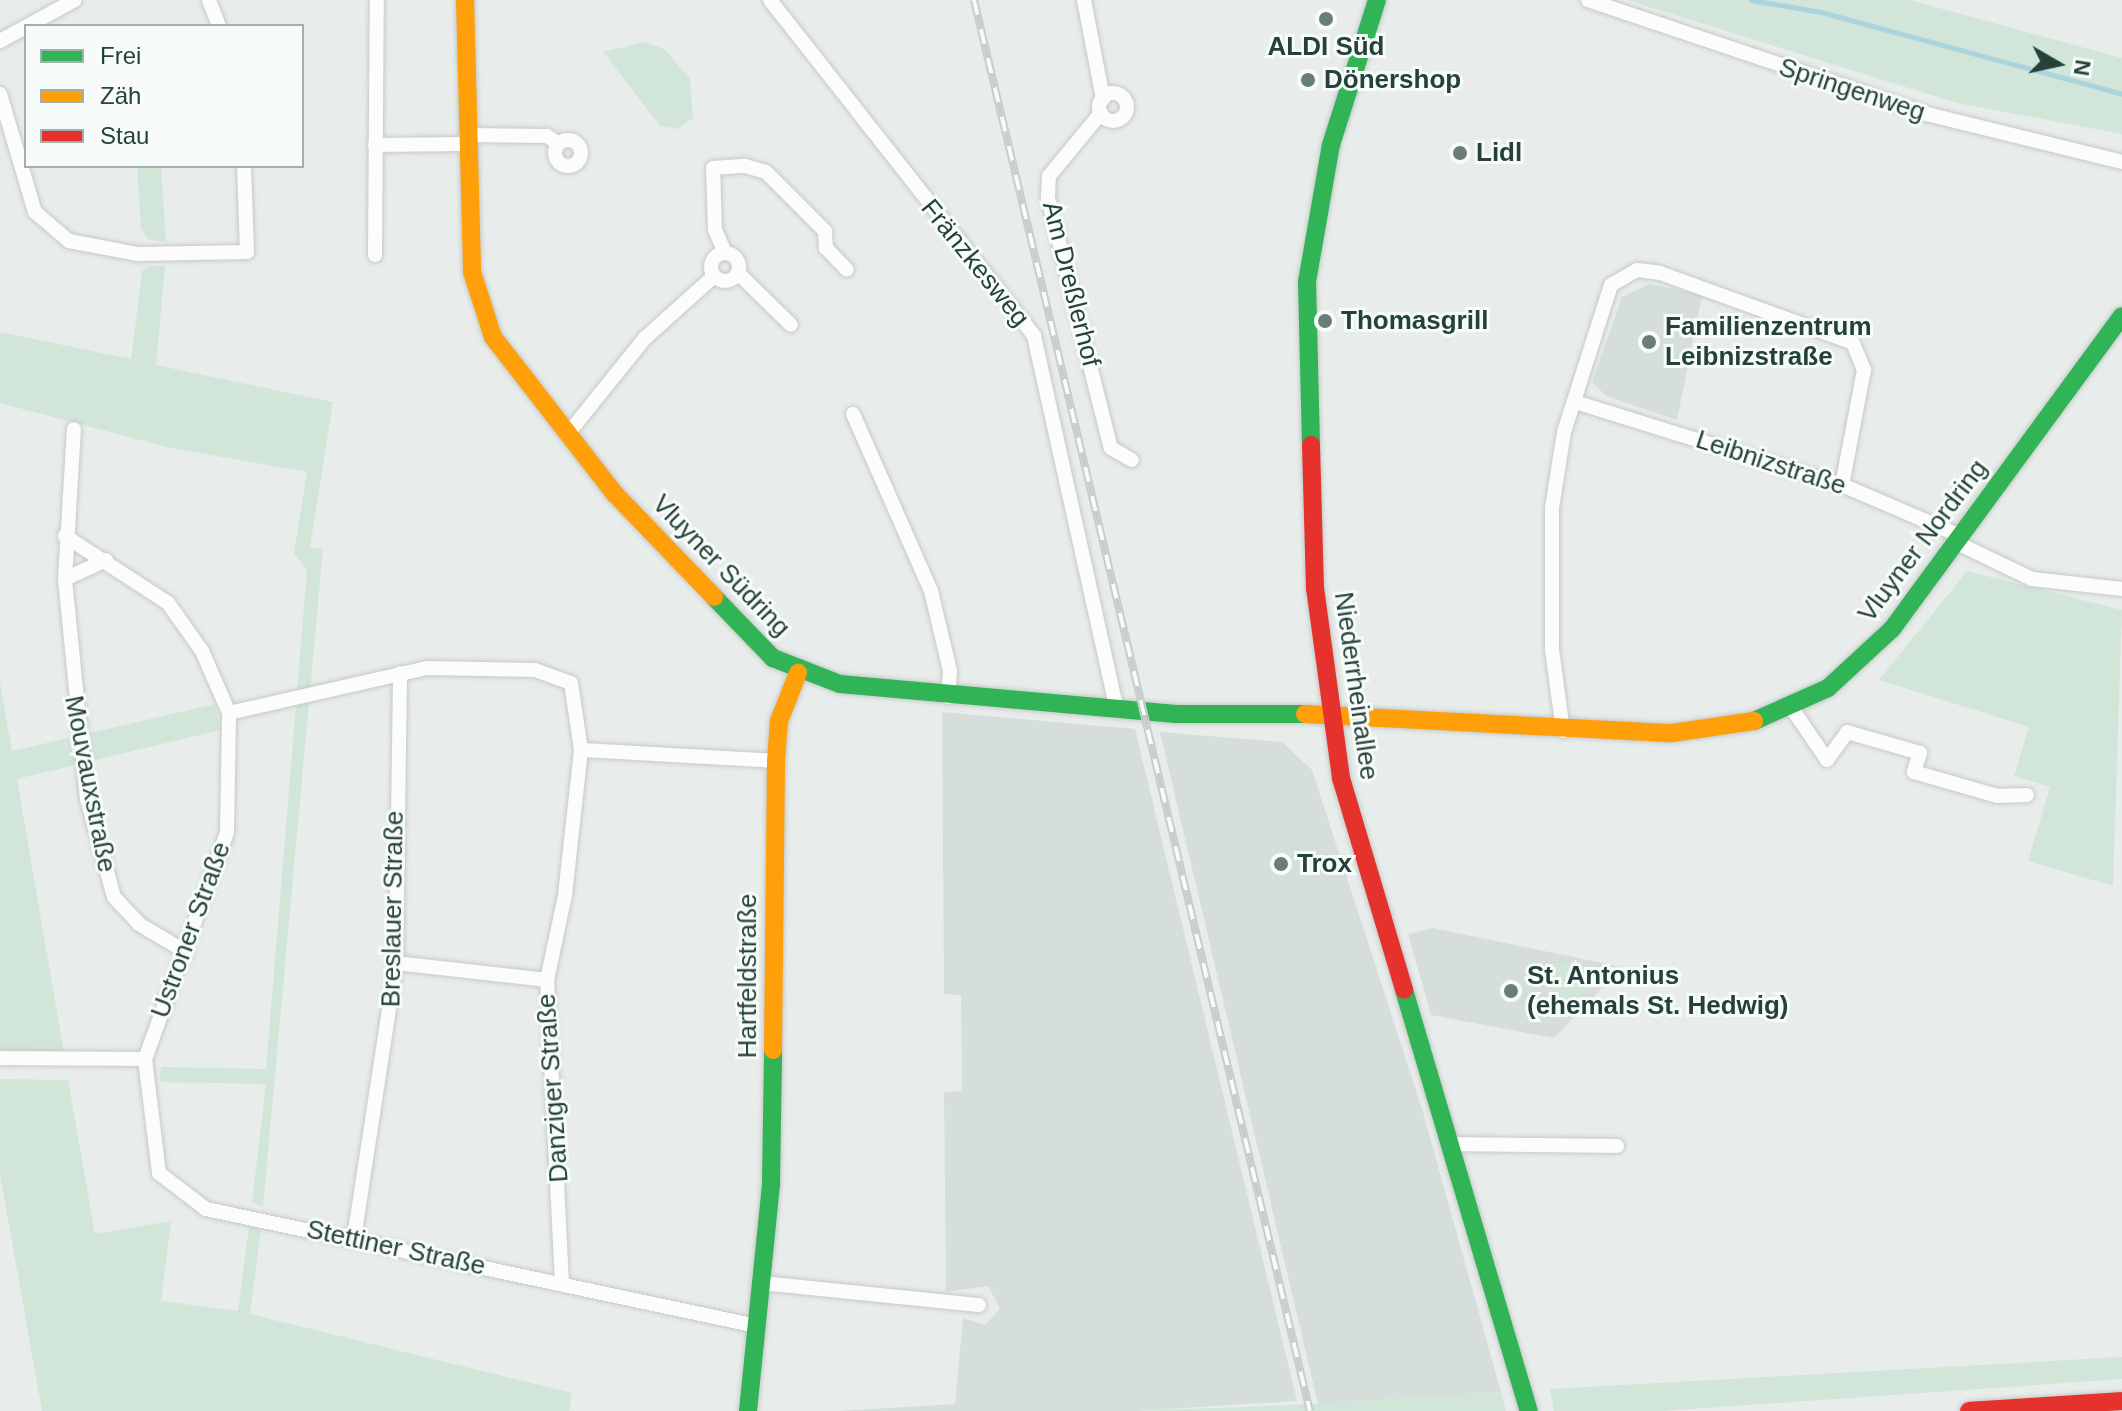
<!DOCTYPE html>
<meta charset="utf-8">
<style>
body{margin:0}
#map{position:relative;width:2122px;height:1411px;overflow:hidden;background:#e8edeb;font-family:Arial,sans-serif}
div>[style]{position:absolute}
.built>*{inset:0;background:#d6dedb}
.green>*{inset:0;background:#d1e6d8}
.stream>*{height:5px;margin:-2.5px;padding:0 2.5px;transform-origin:2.5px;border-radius:2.5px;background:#a9d4db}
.roads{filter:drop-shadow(0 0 2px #c5cac8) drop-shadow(0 0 2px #c5cac8)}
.street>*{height:14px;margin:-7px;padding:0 7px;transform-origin:7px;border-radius:7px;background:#fcfcfc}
.street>.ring{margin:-7px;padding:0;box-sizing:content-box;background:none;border:14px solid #fcfcfc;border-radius:50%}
.fast>*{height:18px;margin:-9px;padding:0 9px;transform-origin:9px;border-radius:9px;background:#30b455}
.slow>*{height:18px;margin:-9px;padding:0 9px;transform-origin:9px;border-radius:9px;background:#ff9f0a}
.jam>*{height:18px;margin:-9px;padding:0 9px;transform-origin:9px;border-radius:9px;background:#e5322d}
.rail>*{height:8px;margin-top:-4px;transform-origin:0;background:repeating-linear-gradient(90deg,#f7fbf9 0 15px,#c9cdcc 0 30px);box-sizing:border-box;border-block:2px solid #c9cdcc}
.dots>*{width:22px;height:22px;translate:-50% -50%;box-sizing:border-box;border:4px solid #f7fbf9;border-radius:50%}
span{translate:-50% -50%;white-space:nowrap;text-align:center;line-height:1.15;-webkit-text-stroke:6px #f7fbf9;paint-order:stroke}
.poi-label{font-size:26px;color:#24423a;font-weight:700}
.left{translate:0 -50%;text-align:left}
.street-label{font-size:26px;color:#24423a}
.legend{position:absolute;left:24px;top:24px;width:280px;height:144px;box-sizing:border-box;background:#f7fbf9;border:2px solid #a3b1ad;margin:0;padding:10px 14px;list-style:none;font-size:24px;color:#24423a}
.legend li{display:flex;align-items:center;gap:16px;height:40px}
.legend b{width:40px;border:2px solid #a3b1ad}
.north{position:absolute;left:2018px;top:24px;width:80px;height:80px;-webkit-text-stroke:6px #f7fbf9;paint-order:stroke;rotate:99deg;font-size:22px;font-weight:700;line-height:32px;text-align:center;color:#24423a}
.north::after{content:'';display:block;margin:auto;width:28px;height:36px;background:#24423a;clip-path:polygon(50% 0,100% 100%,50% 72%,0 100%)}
</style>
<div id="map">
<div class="built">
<div style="clip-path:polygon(1649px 284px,1702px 295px,1677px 420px,1606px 396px,1592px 382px,1622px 297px)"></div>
<div style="clip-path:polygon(942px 712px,1135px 729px,1297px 1401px,1138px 1411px,838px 1411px,955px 1404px,963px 1318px,985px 1325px,1000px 1308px,988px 1286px,946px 1292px,944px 1092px,962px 1091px,961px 995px,944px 994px)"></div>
<div style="clip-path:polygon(1160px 732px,1282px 742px,1312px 770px,1423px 1112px,1501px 1392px,1318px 1404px)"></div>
<div style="clip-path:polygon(1433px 928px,1622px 967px,1554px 1038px,1431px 1015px,1408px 934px)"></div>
</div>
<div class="green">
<div style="clip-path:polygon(1627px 0,1910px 0,2122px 58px,2122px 134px,1957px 103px)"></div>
<div style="clip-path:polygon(644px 42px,664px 49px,690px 79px,693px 118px,678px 129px,660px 126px,603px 52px)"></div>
<div style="clip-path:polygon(137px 166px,161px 166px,166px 242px,147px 239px,141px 228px)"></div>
<div style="clip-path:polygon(150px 266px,165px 266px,156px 365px,333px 402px,310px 548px,323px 549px,263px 1207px,252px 1202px,266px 1084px,160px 1082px,161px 1067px,266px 1069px,307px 570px,294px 553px,307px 472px,166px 447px,0 403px,0 332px,131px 359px,142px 271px)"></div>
<div style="clip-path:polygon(1967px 571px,2122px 610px,2113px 886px,2028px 861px,2050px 787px,2014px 776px,2029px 727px,1879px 680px)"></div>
<div style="clip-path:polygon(0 682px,12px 751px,215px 704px,220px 730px,17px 779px,64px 1053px,0 1052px)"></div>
<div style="clip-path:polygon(1556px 963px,1600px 968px,1604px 976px,1560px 1014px,1546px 999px)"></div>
<div style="clip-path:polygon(0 1079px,68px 1080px,95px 1234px,171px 1221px,161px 1301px,238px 1311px,249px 1227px,261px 1229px,250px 1314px,572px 1393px,569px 1411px,42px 1411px,0 1174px)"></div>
<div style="clip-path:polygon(2122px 1357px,2122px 1379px,1663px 1411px,1554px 1411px,1550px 1389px)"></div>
<div style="clip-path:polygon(1501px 1392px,1506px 1411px,1138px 1411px,1318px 1404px)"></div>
</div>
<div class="stream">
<div style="left:1751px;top:0;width:71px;rotate:9.7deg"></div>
<div style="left:1821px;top:12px;width:312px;rotate:15.2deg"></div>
</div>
<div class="roads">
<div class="street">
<div style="left:209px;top:0;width:28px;rotate:69deg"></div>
<div style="left:770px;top:0;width:427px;rotate:51.8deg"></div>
<div style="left:1034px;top:336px;width:383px;rotate:77.5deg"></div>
<div style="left:1084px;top:0;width:101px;rotate:79.1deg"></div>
<div style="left:1588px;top:0;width:358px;rotate:18.6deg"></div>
<div style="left:1927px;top:114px;width:201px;rotate:13.8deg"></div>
<div style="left:0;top:41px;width:85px;rotate:-28.7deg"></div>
<div class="ring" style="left:1099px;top:93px;width:14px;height:14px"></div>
<div style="left:0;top:94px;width:123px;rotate:73.5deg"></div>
<div style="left:35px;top:212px;width:45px;rotate:40.5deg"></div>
<div style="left:69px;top:241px;width:69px;rotate:10.8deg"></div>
<div style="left:137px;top:254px;width:110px;rotate:-1deg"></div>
<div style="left:247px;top:252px;width:86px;rotate:-92deg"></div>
<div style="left:1101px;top:113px;width:82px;rotate:129.5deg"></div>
<div style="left:1049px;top:176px;width:22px;rotate:93deg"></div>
<div style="left:1048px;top:198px;width:258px;rotate:75.9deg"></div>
<div style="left:1111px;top:448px;width:24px;rotate:30deg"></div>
<div style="left:466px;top:135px;width:81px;rotate:0.7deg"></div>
<div style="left:547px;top:136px;width:14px;rotate:34deg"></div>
<div class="ring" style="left:555px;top:140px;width:12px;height:12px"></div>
<div style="left:375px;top:145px;width:91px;rotate:-0.6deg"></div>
<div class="ring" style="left:711px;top:253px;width:14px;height:14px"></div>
<div style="left:725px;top:253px;width:25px;rotate:-113deg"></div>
<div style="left:715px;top:230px;width:62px;rotate:-91.8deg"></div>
<div style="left:713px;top:168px;width:32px;rotate:-4deg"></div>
<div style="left:745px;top:166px;width:22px;rotate:16deg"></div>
<div style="left:766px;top:172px;width:83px;rotate:45deg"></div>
<div style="left:825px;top:231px;width:17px;rotate:87deg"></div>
<div style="left:826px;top:248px;width:30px;rotate:46deg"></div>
<div style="left:375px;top:255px;width:255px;rotate:-89.6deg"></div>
<div style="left:738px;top:273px;width:74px;rotate:44.5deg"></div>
<div style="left:1575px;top:402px;width:280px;rotate:17.3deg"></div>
<div style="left:1842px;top:485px;width:129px;rotate:23.2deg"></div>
<div style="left:853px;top:414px;width:193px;rotate:66.2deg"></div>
<div style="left:931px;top:591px;width:82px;rotate:76.6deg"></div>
<div style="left:950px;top:671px;width:26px;rotate:94deg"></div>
<div style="left:571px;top:430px;width:118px;rotate:-51.2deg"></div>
<div style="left:645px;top:338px;width:93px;rotate:-41.9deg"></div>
<div style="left:1957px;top:543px;width:83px;rotate:25.6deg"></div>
<div style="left:2032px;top:579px;width:91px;rotate:6.3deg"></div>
<div style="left:106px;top:560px;width:45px;rotate:155.1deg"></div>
<div style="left:65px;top:579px;width:221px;rotate:84.3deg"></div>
<div style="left:87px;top:799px;width:102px;rotate:74.6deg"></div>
<div style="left:114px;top:897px;width:37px;rotate:47deg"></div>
<div style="left:139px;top:924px;width:55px;rotate:30.8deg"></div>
<div style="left:65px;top:579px;width:150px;rotate:-86.6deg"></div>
<div style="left:1791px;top:707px;width:64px;rotate:55.8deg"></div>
<div style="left:1827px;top:760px;width:34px;rotate:-54deg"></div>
<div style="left:1847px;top:732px;width:76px;rotate:16deg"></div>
<div style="left:1920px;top:753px;width:20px;rotate:108deg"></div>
<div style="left:1914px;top:772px;width:86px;rotate:16.1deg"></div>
<div style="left:1997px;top:796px;width:30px;rotate:-2deg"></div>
<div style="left:229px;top:713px;width:203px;rotate:-12.8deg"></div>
<div style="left:427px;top:668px;width:108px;rotate:1.1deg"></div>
<div style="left:535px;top:670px;width:38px;rotate:20deg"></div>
<div style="left:571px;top:683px;width:68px;rotate:81.5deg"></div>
<div style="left:581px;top:750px;width:195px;rotate:3.2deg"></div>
<div style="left:1563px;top:731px;width:82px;rotate:-97.7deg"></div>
<div style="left:1552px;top:650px;width:142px;rotate:-90deg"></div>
<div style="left:1552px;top:508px;width:77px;rotate:-81deg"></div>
<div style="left:1564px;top:432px;width:154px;rotate:-72.3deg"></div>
<div style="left:1611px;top:285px;width:30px;rotate:-30deg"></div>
<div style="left:1637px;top:270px;width:23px;rotate:7deg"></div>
<div style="left:1660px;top:273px;width:205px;rotate:19.9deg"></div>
<div style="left:1853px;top:343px;width:29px;rotate:68deg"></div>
<div style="left:1864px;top:370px;width:117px;rotate:100.8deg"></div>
<div style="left:396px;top:963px;width:152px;rotate:6.4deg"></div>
<div style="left:0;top:1058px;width:145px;rotate:0.4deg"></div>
<div style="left:145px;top:1059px;width:241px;rotate:-70.1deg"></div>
<div style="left:227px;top:832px;width:119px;rotate:-89deg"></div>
<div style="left:229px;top:713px;width:68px;rotate:-113.5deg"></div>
<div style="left:202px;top:651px;width:59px;rotate:-125.3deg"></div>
<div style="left:168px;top:603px;width:123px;rotate:-147deg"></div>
<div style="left:145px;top:1059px;width:115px;rotate:83deg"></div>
<div style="left:159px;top:1173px;width:59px;rotate:37.5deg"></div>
<div style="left:206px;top:1209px;width:563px;rotate:11.99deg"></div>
<div style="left:1452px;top:1144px;width:165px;rotate:0.7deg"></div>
<div style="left:354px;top:1238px;width:278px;rotate:-81.3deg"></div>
<div style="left:396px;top:963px;width:290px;rotate:-89.2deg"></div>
<div style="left:761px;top:1283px;width:219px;rotate:5.8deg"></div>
<div style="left:562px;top:1284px;width:304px;rotate:-92.8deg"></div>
<div style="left:547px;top:980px;width:87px;rotate:-78deg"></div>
<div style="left:565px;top:895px;width:146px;rotate:-83.7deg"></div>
</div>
<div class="fast">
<div style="left:1311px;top:445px;width:163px;rotate:-91.4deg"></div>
<div style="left:1307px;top:282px;width:139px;rotate:-80.1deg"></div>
<div style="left:1331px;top:145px;width:152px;rotate:-72.4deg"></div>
<div style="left:714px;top:597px;width:85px;rotate:46deg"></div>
<div style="left:773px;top:658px;width:72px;rotate:21.2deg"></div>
<div style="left:840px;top:684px;width:337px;rotate:5.1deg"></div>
<div style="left:1176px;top:714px;width:129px"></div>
<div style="left:1754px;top:721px;width:81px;rotate:-24deg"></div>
<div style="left:1828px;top:688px;width:87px;rotate:-42.7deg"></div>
<div style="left:1892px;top:629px;width:388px;rotate:-53.7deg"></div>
<div style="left:1404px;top:990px;width:439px;rotate:73.5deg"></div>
<div style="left:748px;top:1411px;width:229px;rotate:-84.2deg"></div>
<div style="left:771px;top:1183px;width:133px;rotate:-89.1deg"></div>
</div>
<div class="slow">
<div style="left:465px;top:0;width:272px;rotate:88.5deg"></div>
<div style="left:472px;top:272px;width:68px;rotate:72.1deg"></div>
<div style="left:493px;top:337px;width:199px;rotate:52.2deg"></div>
<div style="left:615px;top:494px;width:143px;rotate:46.1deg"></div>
<div style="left:1305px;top:714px;width:367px;rotate:3deg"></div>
<div style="left:1672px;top:733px;width:83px;rotate:-8.3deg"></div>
<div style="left:773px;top:1050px;width:289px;rotate:-89.4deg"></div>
<div style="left:776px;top:761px;width:40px;rotate:-85.7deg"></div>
<div style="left:779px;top:721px;width:52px;rotate:-68.4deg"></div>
</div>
<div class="jam">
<div style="left:1311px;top:445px;width:143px;rotate:88.4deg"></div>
<div style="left:1315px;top:588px;width:192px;rotate:82.2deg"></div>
<div style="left:1341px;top:778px;width:221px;rotate:73.4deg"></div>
<div style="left:1969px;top:1411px;width:153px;rotate:-3.7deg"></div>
</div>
</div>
<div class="rail">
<div style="left:974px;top:0;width:1450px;rotate:76.61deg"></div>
</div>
<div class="dots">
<div style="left:1326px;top:19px;background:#697e78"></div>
<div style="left:1308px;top:80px;background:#697e78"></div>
<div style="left:1460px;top:153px;background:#697e78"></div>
<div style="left:1325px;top:321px;background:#697e78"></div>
<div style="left:1649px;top:342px;background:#697e78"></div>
<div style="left:1281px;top:864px;background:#697e78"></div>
<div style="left:1511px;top:991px;background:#697e78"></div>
</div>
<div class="poi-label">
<span style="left:1326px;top:47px">ALDI Süd</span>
<span class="left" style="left:1324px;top:80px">Dönershop</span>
<span class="left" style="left:1476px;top:153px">Lidl</span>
<span class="left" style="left:1341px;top:321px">Thomasgrill</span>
<span class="left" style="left:1665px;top:342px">Familienzentrum<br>Leibnizstraße</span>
<span class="left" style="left:1297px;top:864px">Trox</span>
<span class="left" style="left:1527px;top:991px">St. Antonius<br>(ehemals St. Hedwig)</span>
</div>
<div class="street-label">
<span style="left:1852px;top:90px;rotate:18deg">Springenweg</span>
<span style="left:975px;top:263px;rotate:51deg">Fränzkesweg</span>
<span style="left:1071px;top:284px;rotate:76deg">Am Dreßlerhof</span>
<span style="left:1771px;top:463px;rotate:18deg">Leibnizstraße</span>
<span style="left:1923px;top:541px;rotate:-53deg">Vluyner Nordring</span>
<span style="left:721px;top:566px;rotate:46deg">Vluyner Südring</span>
<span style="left:1356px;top:686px;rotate:82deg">Niederrheinallee</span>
<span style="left:90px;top:784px;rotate:79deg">Mouvauxstraße</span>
<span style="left:393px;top:909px;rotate:-89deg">Breslauer Straße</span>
<span style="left:191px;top:930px;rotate:-70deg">Ustroner Straße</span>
<span style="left:748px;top:976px;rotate:-90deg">Hartfeldstraße</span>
<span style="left:553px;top:1088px;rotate:-94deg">Danziger Straße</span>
<span style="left:396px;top:1248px;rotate:12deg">Stettiner Straße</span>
</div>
<ul class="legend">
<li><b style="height:10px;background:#30b455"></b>Frei</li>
<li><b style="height:10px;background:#ff9f0a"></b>Zäh</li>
<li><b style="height:10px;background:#e5322d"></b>Stau</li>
</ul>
<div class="north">N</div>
</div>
